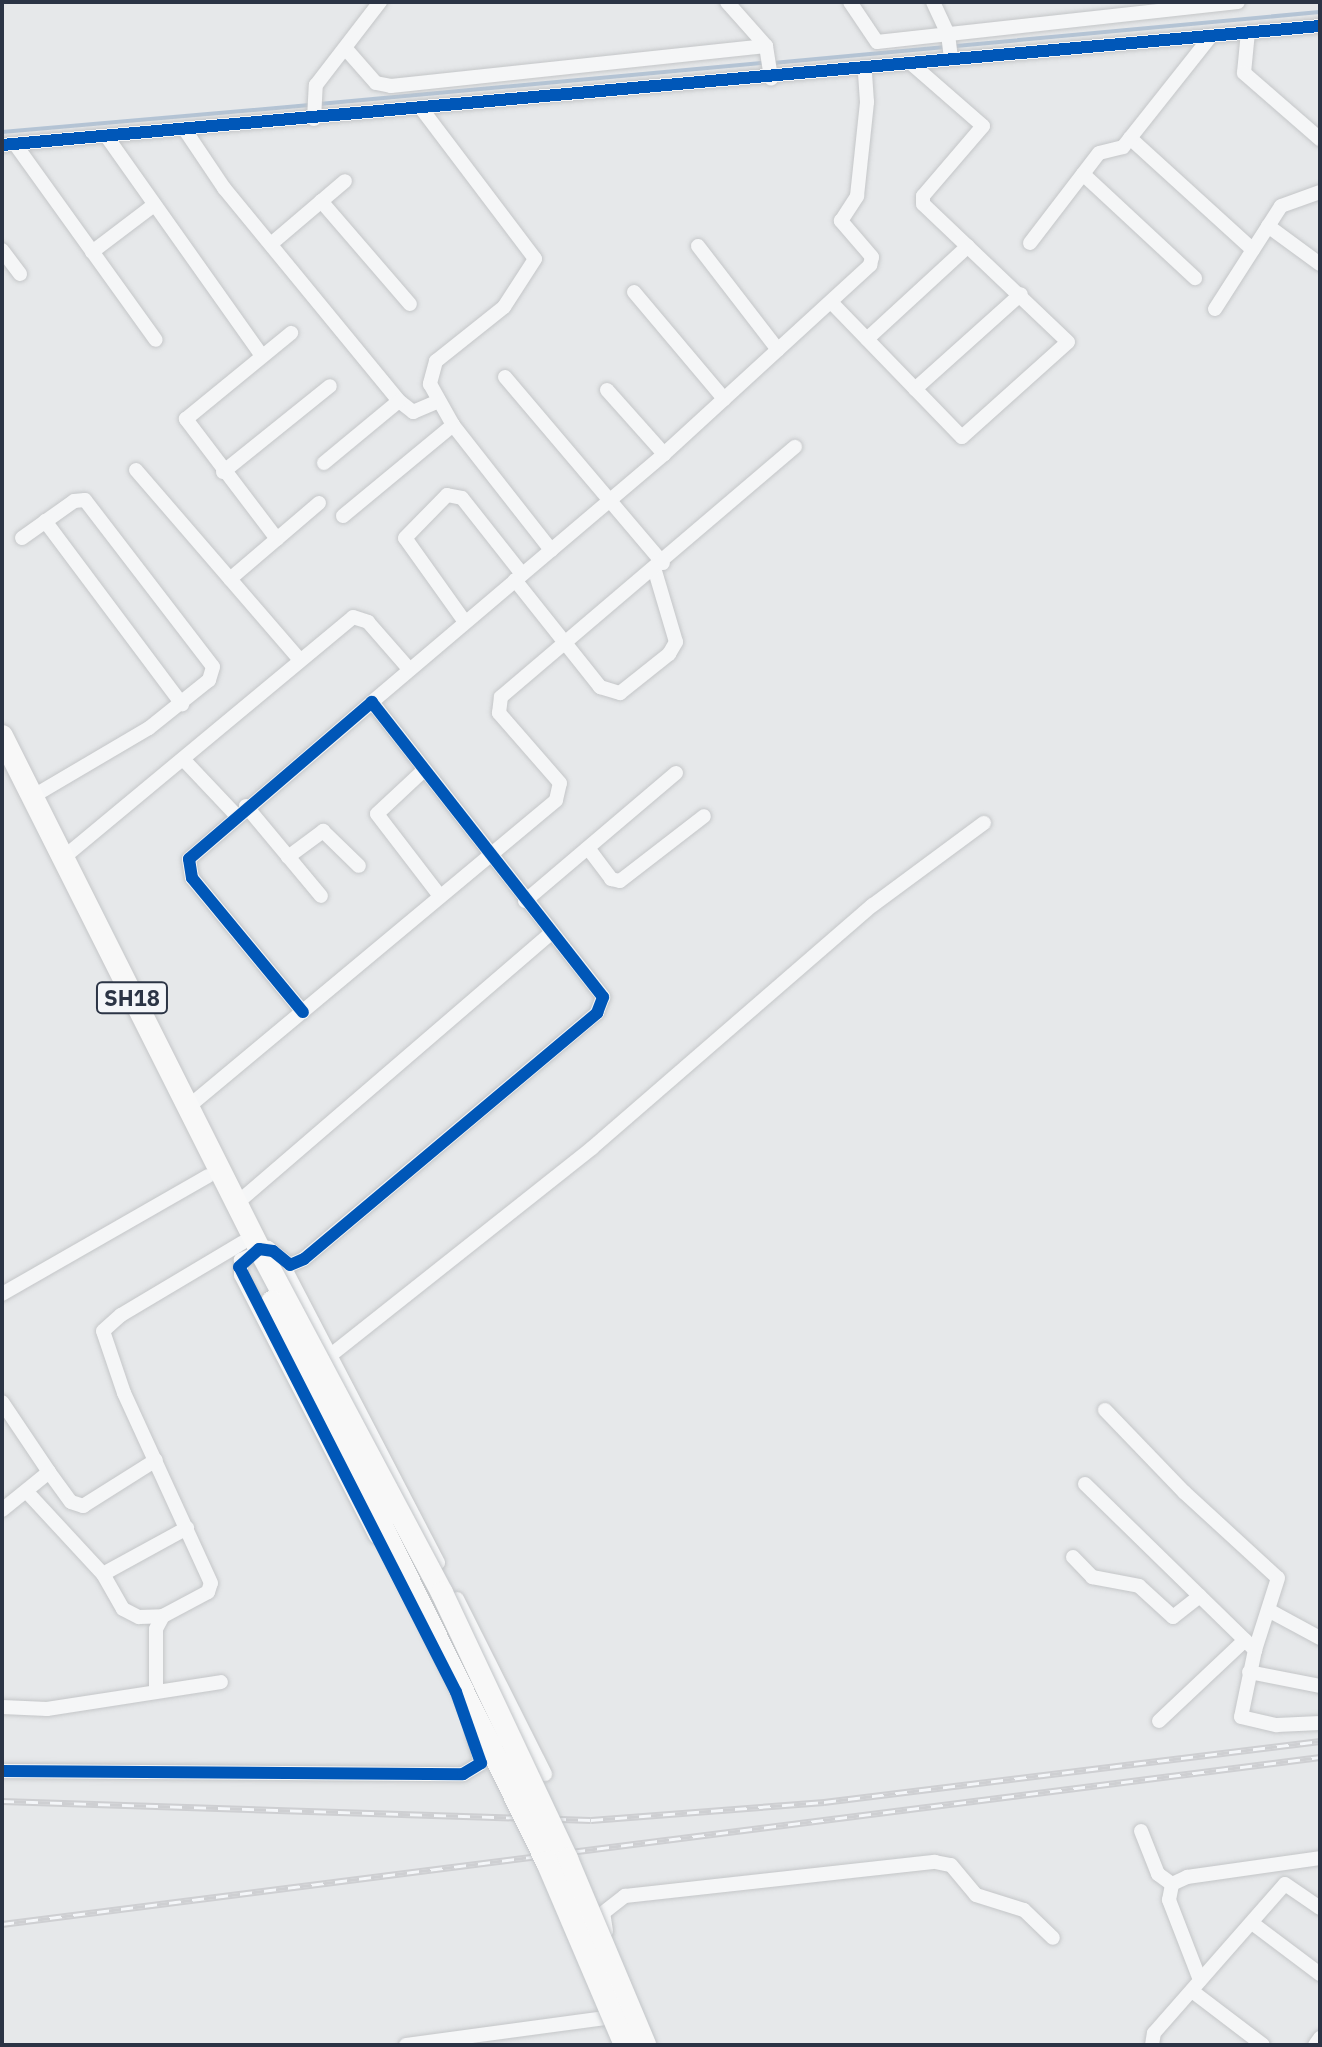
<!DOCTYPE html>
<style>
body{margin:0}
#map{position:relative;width:1322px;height:2047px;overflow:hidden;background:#e6e8ea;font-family:"IBM Plex Sans",sans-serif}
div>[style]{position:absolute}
.stream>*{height:4px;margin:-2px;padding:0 2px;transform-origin:2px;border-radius:2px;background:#b4c4d5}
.roads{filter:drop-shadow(0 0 2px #c4c6c8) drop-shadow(0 0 2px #c4c6c8)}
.minor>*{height:14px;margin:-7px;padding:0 7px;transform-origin:7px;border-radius:7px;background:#f5f6f7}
.primary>*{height:22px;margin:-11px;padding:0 11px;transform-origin:11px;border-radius:11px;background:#f8f8f8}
.rail>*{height:7px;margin-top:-3.5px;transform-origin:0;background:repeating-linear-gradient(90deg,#f4f6f9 0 12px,#cecfd2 0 24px);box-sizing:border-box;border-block:2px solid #cecfd2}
.bridges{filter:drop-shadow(0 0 2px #c2c5c8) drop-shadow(0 0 2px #c2c5c8)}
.primary-bridge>*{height:22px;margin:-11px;padding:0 11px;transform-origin:11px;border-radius:11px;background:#f8f8f8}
.cycleway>*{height:12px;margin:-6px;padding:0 6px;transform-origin:6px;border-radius:6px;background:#0057b8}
span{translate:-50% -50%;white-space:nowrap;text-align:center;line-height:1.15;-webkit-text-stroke:8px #f4f6f9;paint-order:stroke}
.shield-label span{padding:2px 6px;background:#f4f6f9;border:2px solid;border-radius:6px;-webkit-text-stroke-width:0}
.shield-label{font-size:22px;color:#2b3445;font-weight:700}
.frame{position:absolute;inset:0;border:4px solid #2b3445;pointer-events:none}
</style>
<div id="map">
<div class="stream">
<div style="left:773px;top:63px;width:549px;rotate:-5.33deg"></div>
<div style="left:319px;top:104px;width:447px;rotate:-5.3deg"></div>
<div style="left:2px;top:132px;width:309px;rotate:-5deg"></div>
</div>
<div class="roads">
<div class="minor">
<div style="left:727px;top:2px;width:59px;rotate:48.4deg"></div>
<div style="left:766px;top:46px;width:33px;rotate:81deg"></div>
<div style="left:850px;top:2px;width:48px;rotate:56deg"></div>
<div style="left:877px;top:42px;width:363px;rotate:-6.3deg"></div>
<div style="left:933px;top:2px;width:35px;rotate:65deg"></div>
<div style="left:948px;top:34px;width:24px;rotate:83deg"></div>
<div style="left:1248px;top:32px;width:41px;rotate:95.6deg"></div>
<div style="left:1244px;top:73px;width:101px;rotate:41deg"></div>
<div style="left:346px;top:49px;width:45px;rotate:48.6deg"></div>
<div style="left:376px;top:83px;width:15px;rotate:11deg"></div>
<div style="left:391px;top:86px;width:377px;rotate:-6.1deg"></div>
<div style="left:421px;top:108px;width:189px;rotate:52.9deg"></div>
<div style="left:535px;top:259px;width:57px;rotate:122.9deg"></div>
<div style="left:504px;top:307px;width:87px;rotate:141.5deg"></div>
<div style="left:436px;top:361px;width:24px;rotate:105deg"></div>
<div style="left:430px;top:384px;width:47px;rotate:60.7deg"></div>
<div style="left:453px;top:425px;width:159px;rotate:51.9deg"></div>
<div style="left:314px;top:119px;width:34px;rotate:-87deg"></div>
<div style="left:316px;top:85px;width:105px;rotate:-52.4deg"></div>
<div style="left:185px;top:130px;width:70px;rotate:56.1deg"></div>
<div style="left:224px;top:188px;width:276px;rotate:50.6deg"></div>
<div style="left:399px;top:401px;width:18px;rotate:38deg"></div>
<div style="left:413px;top:412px;width:28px;rotate:-23deg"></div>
<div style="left:107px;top:137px;width:268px;rotate:54.7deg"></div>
<div style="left:1130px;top:138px;width:166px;rotate:42.3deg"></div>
<div style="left:15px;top:144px;width:241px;rotate:54.3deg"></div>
<div style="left:2px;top:145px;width:1323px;rotate:-5.16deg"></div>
<div style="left:1083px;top:174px;width:153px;rotate:42.9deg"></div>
<div style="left:321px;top:201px;width:136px;rotate:49.2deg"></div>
<div style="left:1268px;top:226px;width:64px;rotate:36.2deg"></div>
<div style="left:1030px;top:243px;width:113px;rotate:-52.5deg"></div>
<div style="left:1099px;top:153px;width:25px;rotate:-14deg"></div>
<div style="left:1123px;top:147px;width:142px;rotate:-51.6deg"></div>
<div style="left:271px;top:244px;width:97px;rotate:-40.4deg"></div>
<div style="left:698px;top:246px;width:131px;rotate:52.4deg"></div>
<div style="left:2px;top:250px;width:30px;rotate:53deg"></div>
<div style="left:92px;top:252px;width:78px;rotate:-37.2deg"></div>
<div style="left:634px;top:292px;width:140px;rotate:49.9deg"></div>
<div style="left:831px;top:302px;width:188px;rotate:45.9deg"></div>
<div style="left:962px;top:437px;width:142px;rotate:-41.9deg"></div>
<div style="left:1068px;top:342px;width:200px;rotate:-136.4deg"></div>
<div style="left:923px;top:204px;width:8px;rotate:-90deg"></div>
<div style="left:923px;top:196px;width:92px;rotate:-49.4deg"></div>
<div style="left:983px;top:126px;width:94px;rotate:-138.9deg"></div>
<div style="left:1215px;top:309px;width:122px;rotate:-57.3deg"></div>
<div style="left:1281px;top:206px;width:41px;rotate:-19.7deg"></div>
<div style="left:867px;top:339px;width:137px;rotate:-42.6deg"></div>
<div style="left:505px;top:377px;width:244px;rotate:49.7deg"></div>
<div style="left:915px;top:389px;width:142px;rotate:-41.9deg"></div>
<div style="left:607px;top:390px;width:86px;rotate:48.3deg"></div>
<div style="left:324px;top:463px;width:97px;rotate:-39.6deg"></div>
<div style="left:136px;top:470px;width:251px;rotate:49.2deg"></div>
<div style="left:223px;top:472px;width:137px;rotate:-38.8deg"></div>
<div style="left:343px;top:516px;width:143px;rotate:-39.6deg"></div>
<div style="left:45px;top:521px;width:229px;rotate:53.2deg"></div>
<div style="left:22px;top:538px;width:64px;rotate:-35.4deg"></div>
<div style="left:74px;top:501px;width:11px;rotate:-5deg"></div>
<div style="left:85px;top:500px;width:210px;rotate:52.5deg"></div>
<div style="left:213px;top:667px;width:14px;rotate:107deg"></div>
<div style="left:209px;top:680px;width:77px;rotate:141.3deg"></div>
<div style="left:149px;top:728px;width:136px;rotate:149.5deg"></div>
<div style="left:277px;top:539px;width:151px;rotate:-127.2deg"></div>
<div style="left:186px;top:419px;width:136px;rotate:-39.3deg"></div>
<div style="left:230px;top:579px;width:117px;rotate:-40.5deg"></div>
<div style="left:515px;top:580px;width:137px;rotate:51.5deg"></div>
<div style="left:600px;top:687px;width:21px;rotate:17deg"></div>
<div style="left:620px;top:693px;width:63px;rotate:-38.5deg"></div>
<div style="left:669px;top:654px;width:14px;rotate:-60deg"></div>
<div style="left:676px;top:642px;width:74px;rotate:-106.5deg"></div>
<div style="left:465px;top:622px;width:103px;rotate:-125.5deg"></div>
<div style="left:405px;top:538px;width:60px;rotate:-45.7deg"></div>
<div style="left:447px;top:495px;width:15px;rotate:11deg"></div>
<div style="left:462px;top:498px;width:97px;rotate:51.7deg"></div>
<div style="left:372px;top:702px;width:383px;rotate:-40.3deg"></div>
<div style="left:664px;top:454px;width:280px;rotate:-42.5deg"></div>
<div style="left:870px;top:265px;width:8px;rotate:-76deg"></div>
<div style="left:872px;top:257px;width:48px;rotate:-130.7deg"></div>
<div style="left:841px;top:221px;width:30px;rotate:-57deg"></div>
<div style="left:857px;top:196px;width:95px;rotate:-83.9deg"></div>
<div style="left:867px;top:102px;width:32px;rotate:-94deg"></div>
<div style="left:183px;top:759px;width:77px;rotate:46.6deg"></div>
<div style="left:424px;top:770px;width:64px;rotate:136.9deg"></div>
<div style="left:377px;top:814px;width:103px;rotate:52.5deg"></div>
<div style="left:246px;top:806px;width:117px;rotate:50.2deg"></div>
<div style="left:588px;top:848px;width:39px;rotate:53deg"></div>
<div style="left:611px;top:879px;width:9px;rotate:13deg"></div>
<div style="left:620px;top:881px;width:106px;rotate:-37.7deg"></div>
<div style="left:288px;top:857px;width:44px;rotate:-36.6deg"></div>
<div style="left:323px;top:831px;width:50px;rotate:44.2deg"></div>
<div style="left:63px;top:858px;width:377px;rotate:-39.7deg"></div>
<div style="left:353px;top:617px;width:16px;rotate:18deg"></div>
<div style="left:368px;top:622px;width:62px;rotate:48.9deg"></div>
<div style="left:525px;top:901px;width:198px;rotate:-40.3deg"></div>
<div style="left:303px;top:1012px;width:174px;rotate:-129.6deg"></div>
<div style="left:192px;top:878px;width:19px;rotate:-99deg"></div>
<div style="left:189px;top:859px;width:241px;rotate:-40.6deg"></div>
<div style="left:372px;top:702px;width:375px;rotate:51.9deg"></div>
<div style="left:603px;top:997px;width:17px;rotate:111deg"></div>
<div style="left:597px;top:1013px;width:383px;rotate:140deg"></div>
<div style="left:304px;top:1259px;width:15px;rotate:157deg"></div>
<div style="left:290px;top:1265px;width:28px;rotate:-142deg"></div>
<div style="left:268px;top:1248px;width:30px;rotate:156deg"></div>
<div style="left:241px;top:1260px;width:15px;rotate:90deg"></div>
<div style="left:241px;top:1275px;width:294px;rotate:62.7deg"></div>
<div style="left:188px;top:1107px;width:479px;rotate:-39.8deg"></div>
<div style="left:556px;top:800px;width:17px;rotate:-77deg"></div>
<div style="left:560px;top:783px;width:93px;rotate:-131.1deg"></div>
<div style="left:499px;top:713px;width:16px;rotate:-83deg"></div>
<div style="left:501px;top:697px;width:386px;rotate:-40.4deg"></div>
<div style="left:236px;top:1204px;width:416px;rotate:-40.7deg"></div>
<div style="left:282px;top:1263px;width:338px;rotate:62.5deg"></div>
<div style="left:2px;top:1294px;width:237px;rotate:-29.8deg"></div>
<div style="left:331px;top:1355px;width:333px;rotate:-38.4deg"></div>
<div style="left:592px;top:1148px;width:371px;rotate:-40.9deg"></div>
<div style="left:873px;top:905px;width:138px;rotate:-36.5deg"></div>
<div style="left:2px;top:1402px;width:84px;rotate:56.1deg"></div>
<div style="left:49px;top:1472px;width:60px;rotate:141deg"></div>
<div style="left:1105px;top:1410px;width:114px;rotate:46.1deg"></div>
<div style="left:1184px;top:1492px;width:127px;rotate:42.5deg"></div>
<div style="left:1278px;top:1578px;width:76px;rotate:107.7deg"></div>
<div style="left:1255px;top:1650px;width:68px;rotate:101.8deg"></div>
<div style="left:1241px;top:1717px;width:37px;rotate:13deg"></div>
<div style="left:1277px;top:1725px;width:43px;rotate:-2.7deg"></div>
<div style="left:49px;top:1472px;width:37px;rotate:54deg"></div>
<div style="left:71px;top:1502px;width:13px;rotate:18deg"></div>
<div style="left:83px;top:1506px;width:86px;rotate:-32.2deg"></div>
<div style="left:1085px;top:1484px;width:238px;rotate:44.3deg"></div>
<div style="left:27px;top:1492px;width:112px;rotate:47.2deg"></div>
<div style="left:103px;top:1574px;width:40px;rotate:60.3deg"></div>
<div style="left:123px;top:1609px;width:18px;rotate:27deg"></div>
<div style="left:139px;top:1617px;width:24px;rotate:-2deg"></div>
<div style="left:1073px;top:1557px;width:28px;rotate:46deg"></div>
<div style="left:1092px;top:1577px;width:48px;rotate:10.8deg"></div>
<div style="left:1139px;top:1586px;width:46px;rotate:42.4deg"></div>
<div style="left:1173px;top:1617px;width:34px;rotate:-38deg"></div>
<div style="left:103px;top:1574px;width:96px;rotate:-28.7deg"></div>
<div style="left:457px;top:1599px;width:196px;rotate:63.3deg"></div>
<div style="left:1270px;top:1611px;width:57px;rotate:28.4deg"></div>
<div style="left:1249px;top:1672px;width:72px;rotate:11.2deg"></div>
<div style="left:156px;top:1690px;width:61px;rotate:-90deg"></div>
<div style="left:156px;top:1629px;width:15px;rotate:-62deg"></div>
<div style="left:163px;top:1616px;width:51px;rotate:-28.1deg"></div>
<div style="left:208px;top:1592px;width:9px;rotate:-72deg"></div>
<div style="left:211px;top:1583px;width:209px;rotate:-114.6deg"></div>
<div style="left:124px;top:1393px;width:65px;rotate:-108.7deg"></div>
<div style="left:103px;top:1331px;width:24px;rotate:-42deg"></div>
<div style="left:121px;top:1315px;width:141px;rotate:-30.8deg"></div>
<div style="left:2px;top:1707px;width:45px;rotate:2.5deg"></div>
<div style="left:47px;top:1709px;width:176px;rotate:-8.8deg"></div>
<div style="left:1159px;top:1721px;width:118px;rotate:-43.3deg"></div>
<div style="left:2px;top:1771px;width:461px;rotate:0.4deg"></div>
<div style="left:463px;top:1774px;width:21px;rotate:-31deg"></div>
<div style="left:481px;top:1763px;width:30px;rotate:-105deg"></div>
<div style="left:1141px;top:1831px;width:46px;rotate:68.4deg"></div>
<div style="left:1158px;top:1874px;width:17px;rotate:36deg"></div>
<div style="left:1252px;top:1923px;width:85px;rotate:36.9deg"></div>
<div style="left:606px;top:1931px;width:18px;rotate:-99deg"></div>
<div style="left:603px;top:1913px;width:28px;rotate:-38deg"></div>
<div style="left:625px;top:1896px;width:312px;rotate:-6.3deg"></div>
<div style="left:935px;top:1862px;width:16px;rotate:11deg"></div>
<div style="left:951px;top:1865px;width:39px;rotate:50deg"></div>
<div style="left:976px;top:1895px;width:50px;rotate:17.4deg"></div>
<div style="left:1024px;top:1910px;width:40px;rotate:44deg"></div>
<div style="left:1200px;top:1980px;width:86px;rotate:-111.2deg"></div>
<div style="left:1169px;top:1900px;width:16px;rotate:-79deg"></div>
<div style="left:1172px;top:1884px;width:17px;rotate:-25deg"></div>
<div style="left:1187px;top:1877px;width:134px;rotate:-8.1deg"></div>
<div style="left:1192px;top:1991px;width:89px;rotate:37.3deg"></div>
<div style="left:406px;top:2045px;width:209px;rotate:-7.7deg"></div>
<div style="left:1152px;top:2045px;width:12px;rotate:-81deg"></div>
<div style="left:1154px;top:2033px;width:198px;rotate:-48.7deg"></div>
<div style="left:1285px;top:1884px;width:42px;rotate:34.4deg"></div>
<div style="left:1315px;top:2045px;width:9px;rotate:-54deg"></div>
</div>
<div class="primary">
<div style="left:2px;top:736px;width:584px;rotate:63.35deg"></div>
</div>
</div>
<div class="rail">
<div style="left:2px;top:1801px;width:589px;rotate:1.85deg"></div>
<div style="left:591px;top:1820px;width:234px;rotate:-4.4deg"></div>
<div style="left:824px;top:1802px;width:500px;rotate:-7deg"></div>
<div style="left:2px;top:1924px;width:1329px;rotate:-7.22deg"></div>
</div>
<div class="bridges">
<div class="primary-bridge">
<div style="left:264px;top:1258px;width:379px;rotate:62deg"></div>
<div style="left:442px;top:1593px;width:294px;rotate:64.8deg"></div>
<div style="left:567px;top:1859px;width:202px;rotate:67.2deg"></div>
<div style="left:272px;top:1302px;width:624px;rotate:63.85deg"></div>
<div style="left:547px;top:1862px;width:199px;rotate:66.9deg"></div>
</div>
</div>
<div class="cycleway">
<div style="left:2px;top:145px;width:1323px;rotate:-5.16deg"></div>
<div style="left:2px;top:1771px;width:461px;rotate:0.4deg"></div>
<div style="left:463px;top:1774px;width:21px;rotate:-31deg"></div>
<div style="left:481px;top:1763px;width:75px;rotate:-109.4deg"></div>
<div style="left:456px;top:1692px;width:477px;rotate:-117deg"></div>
<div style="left:239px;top:1267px;width:27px;rotate:-42deg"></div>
<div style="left:259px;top:1249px;width:14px;rotate:8deg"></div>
<div style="left:273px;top:1251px;width:22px;rotate:39deg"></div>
<div style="left:290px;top:1265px;width:15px;rotate:-23deg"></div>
<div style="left:304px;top:1259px;width:383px;rotate:-40deg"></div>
<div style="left:597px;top:1013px;width:17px;rotate:-69deg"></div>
<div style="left:603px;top:997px;width:375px;rotate:-128.1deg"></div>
<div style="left:372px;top:702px;width:241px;rotate:139.4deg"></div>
<div style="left:189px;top:859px;width:19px;rotate:81deg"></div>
<div style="left:192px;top:878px;width:174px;rotate:50.4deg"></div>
</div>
<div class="shield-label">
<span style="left:132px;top:998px">SH18</span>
</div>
<div class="frame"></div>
</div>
